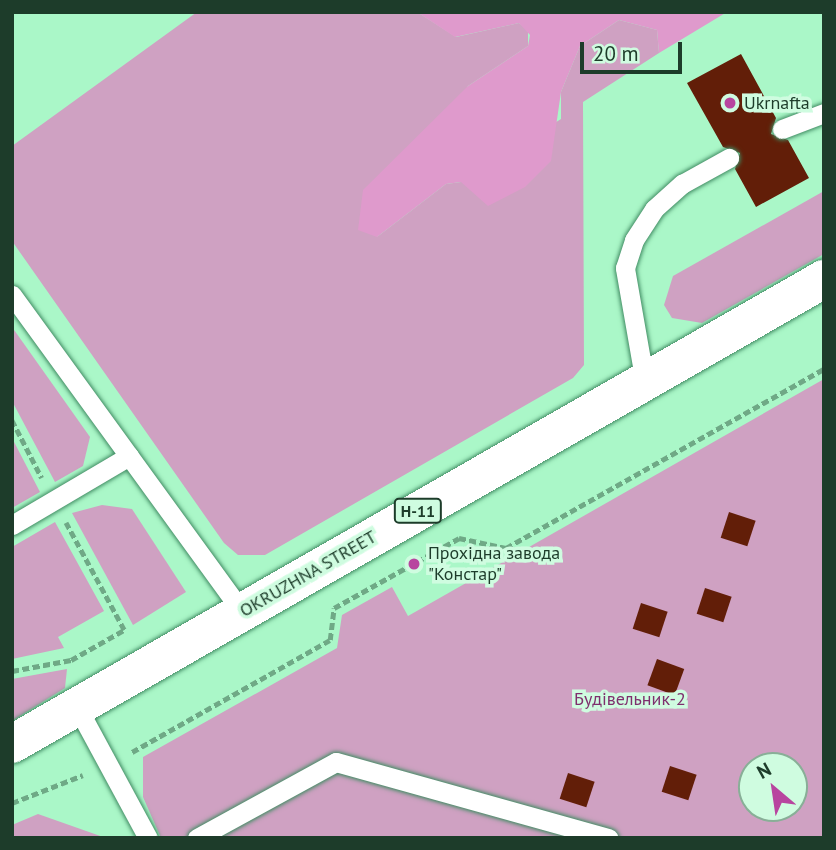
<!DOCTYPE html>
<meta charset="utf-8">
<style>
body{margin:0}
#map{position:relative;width:836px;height:850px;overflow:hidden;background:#aaf7c8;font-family:"PT Sans",sans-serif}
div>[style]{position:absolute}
.green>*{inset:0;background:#cfa1c2}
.forest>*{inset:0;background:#df9acc}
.building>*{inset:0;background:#621e08;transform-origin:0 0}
.path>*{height:4.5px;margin-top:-2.25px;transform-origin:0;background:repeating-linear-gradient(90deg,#6fa986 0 7px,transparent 0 10.5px)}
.roads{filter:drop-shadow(0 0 2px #418c63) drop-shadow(0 0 2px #418c63)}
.service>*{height:19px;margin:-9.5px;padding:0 9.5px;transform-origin:9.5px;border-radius:9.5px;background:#fff}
.primary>*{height:38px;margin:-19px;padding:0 19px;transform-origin:19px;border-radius:19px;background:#fff}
.dots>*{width:19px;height:19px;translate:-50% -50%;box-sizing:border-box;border:4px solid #cffce0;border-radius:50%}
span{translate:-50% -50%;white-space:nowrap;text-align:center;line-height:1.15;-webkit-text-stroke:7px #cffce0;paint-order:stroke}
.shield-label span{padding:2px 5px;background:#cffce0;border:2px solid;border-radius:5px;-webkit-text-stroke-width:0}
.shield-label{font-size:16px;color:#1d3c2a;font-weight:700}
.poi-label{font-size:18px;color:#1d3c2a}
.left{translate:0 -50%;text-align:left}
.street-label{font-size:18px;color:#1d3c2a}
.park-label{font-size:18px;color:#7e2f6d}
.frame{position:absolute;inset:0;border:14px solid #1d3c2a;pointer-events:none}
.north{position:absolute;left:738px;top:752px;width:70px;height:70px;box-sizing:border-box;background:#cffce0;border:2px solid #88af97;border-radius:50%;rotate:331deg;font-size:19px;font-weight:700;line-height:28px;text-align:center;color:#1d3c2a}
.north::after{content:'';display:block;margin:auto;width:24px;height:32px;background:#b8459f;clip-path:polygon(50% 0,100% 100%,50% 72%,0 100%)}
.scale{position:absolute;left:580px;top:42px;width:102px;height:32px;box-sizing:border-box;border:4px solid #1d3c2a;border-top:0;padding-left:9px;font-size:21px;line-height:24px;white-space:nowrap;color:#1d3c2a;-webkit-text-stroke:5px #cffce0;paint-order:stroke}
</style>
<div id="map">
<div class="green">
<div style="clip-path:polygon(197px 12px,417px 12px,456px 37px,519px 23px,528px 30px,528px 46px,468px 86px,377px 237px,446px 184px,461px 182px,561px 119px,561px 92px,580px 46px,619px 20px,657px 30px,659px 53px,583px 102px,584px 365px,573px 378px,265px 555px,238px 555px,224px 543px,12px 241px,12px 146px)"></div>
<div style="clip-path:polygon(824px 191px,824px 254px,702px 323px,672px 318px,664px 305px,673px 276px)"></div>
<div style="clip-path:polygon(12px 327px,90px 437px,83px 466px,55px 482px,12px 401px)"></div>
<div style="clip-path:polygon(evenodd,824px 379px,824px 838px,161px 838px,143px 797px,143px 757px,337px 648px,342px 615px,392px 587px,408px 616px,824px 379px,752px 766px,794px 766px,794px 808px,752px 808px,752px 766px)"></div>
<div style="clip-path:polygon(12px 438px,40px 492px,12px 508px)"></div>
<div style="clip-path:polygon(102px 505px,132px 509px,186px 592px,133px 625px,72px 513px)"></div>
<div style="clip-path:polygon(55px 522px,104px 611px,58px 637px,64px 648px,12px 659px,12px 547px)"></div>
<div style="clip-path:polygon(67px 669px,65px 688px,12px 721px,12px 679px)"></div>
<div style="clip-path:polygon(38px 814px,106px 838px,12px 838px,12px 825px)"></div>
</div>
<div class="forest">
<div style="clip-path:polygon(417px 12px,727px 12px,659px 53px,657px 30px,619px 20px,580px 46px,561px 92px,551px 161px,525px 187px,488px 206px,461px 182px,446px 184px,377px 237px,358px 230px,363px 190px,468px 86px,528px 46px,530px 35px,519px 23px,455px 37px)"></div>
</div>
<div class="building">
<div style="clip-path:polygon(741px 54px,776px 118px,771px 134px,788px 140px,809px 178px,756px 207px,735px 169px,740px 153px,723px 147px,687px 83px)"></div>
<div style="left:729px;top:512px;width:28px;height:27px;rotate:18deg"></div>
<div style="left:705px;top:588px;width:28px;height:27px;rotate:18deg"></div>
<div style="left:641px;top:603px;width:28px;height:27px;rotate:18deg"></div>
<div style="left:657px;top:659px;width:29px;height:28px;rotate:20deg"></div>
<div style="left:670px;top:766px;width:28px;height:27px;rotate:18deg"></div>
<div style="left:568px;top:773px;width:28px;height:27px;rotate:18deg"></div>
</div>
<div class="path">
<div style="left:12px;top:420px;width:65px;rotate:62.7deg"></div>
<div style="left:12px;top:671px;width:60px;rotate:-10.6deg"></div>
<div style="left:71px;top:660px;width:61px;rotate:-29.5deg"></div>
<div style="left:124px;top:630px;width:122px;rotate:-118.5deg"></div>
<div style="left:132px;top:752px;width:227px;rotate:-29.5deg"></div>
<div style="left:330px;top:640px;width:32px;rotate:-83deg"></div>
<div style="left:334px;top:608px;width:143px;rotate:-29.2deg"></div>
<div style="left:459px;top:538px;width:48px;rotate:12deg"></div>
<div style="left:506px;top:548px;width:365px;rotate:-29.4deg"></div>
<div style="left:12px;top:803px;width:76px;rotate:-21.5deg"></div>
</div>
<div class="roads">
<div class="service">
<div style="left:782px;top:129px;width:45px;rotate:-20.9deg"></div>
<div style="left:12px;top:295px;width:391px;rotate:54deg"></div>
<div style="left:645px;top:383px;width:117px;rotate:-99.9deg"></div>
<div style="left:625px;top:268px;width:29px;rotate:-72deg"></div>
<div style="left:634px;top:240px;width:37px;rotate:-57deg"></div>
<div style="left:654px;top:209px;width:38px;rotate:-42deg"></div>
<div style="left:682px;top:184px;width:54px;rotate:-29deg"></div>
<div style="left:12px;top:525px;width:136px;rotate:-30.5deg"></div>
<div style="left:76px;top:705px;width:151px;rotate:61.6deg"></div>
<div style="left:197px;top:838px;width:158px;rotate:-28.7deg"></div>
<div style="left:336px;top:762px;width:283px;rotate:15.6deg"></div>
</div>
<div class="primary">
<div style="left:12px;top:744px;width:936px;rotate:-29.8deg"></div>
</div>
</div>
<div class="dots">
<div style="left:730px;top:103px;background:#b8459f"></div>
<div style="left:414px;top:564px;background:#b8459f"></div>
</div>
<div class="shield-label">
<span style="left:418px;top:511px">Н-11</span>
</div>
<div class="poi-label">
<span class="left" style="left:744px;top:103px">Ukrnafta</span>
<span class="left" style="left:428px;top:564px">Прохідна завода<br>"Констар"</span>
</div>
<div class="street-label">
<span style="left:308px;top:574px;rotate:-30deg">OKRUZHNA STREET</span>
</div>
<div class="park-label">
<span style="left:630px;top:699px">Будівельник-2</span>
</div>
<div class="frame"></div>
<div class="north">N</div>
<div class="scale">20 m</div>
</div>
